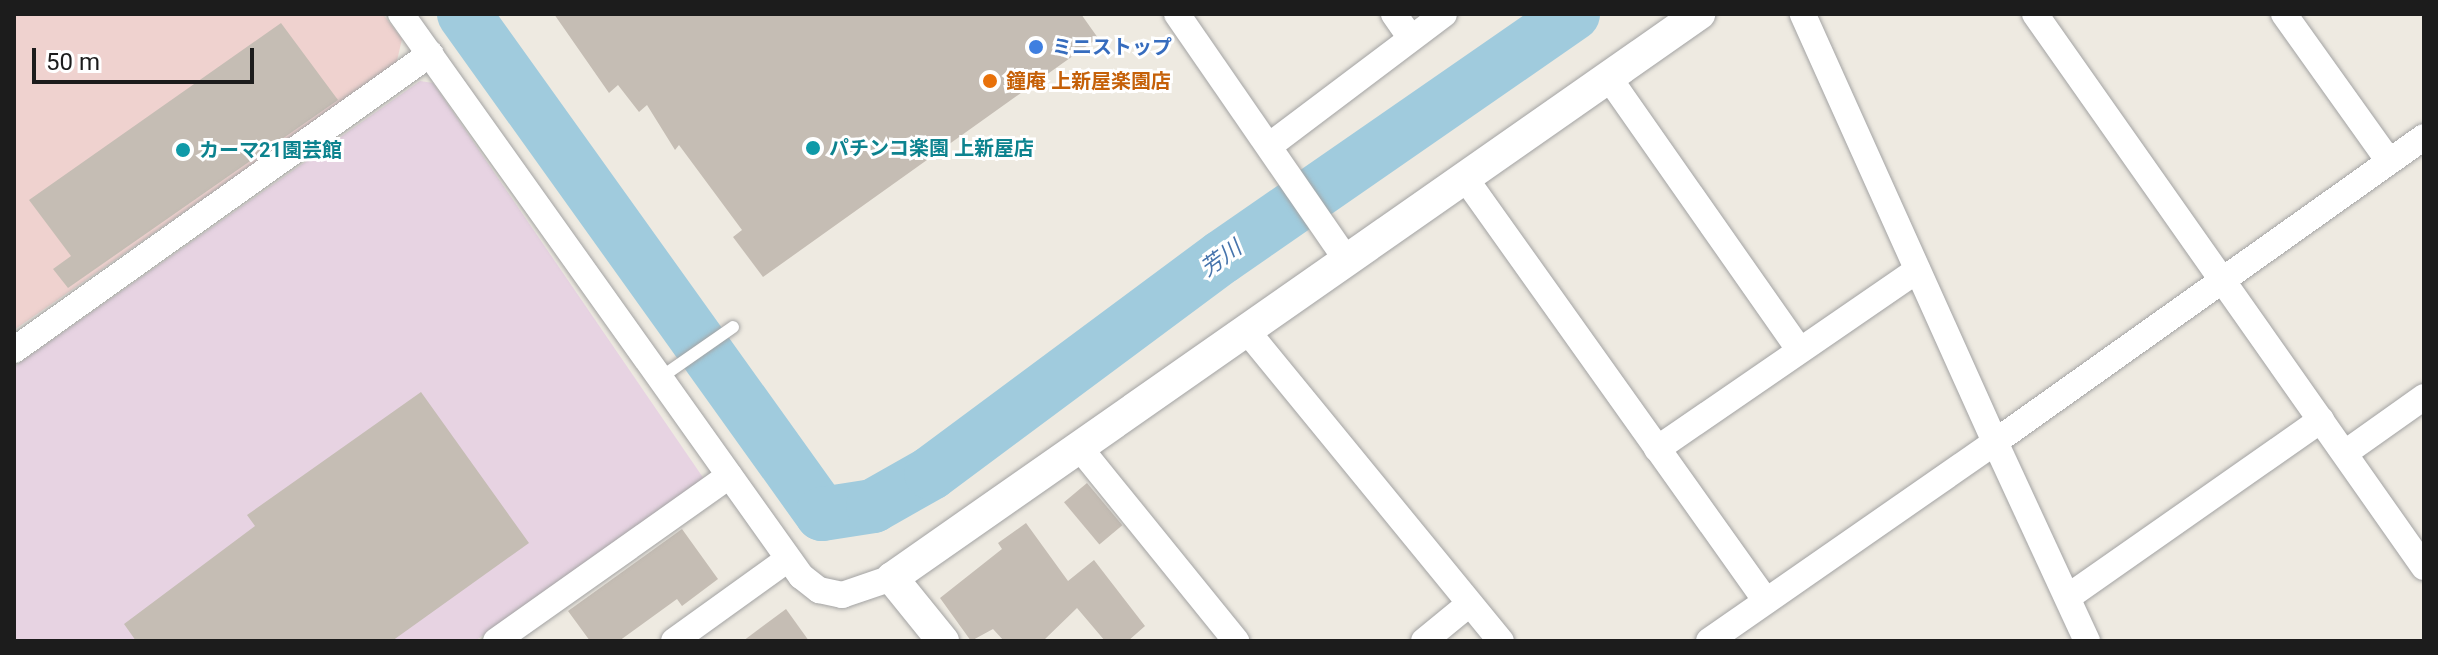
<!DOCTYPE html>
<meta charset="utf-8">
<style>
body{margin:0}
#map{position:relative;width:2438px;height:655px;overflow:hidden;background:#eeeae1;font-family:Roboto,"Noto Sans JP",sans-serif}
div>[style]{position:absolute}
.commercial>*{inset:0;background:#efd2cf}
.industrial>*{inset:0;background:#e7d3e2}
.river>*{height:54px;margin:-27px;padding:0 27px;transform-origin:27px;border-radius:27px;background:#a0cbdd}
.building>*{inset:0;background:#c5bdb4;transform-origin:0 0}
.roads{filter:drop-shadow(0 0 2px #a3a3a3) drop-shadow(0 0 2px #a3a3a3)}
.service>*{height:12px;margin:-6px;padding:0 6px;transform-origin:6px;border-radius:6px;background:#fff}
.minor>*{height:26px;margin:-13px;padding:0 13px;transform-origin:13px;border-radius:13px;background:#fff}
.tertiary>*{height:32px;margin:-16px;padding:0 16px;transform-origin:16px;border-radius:16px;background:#fff}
.dots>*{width:22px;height:22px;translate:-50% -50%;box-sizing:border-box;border:4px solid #fff;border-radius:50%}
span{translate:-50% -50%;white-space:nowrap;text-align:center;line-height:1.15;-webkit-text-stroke:6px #fff;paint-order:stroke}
.shop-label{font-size:20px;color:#366cbe;font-weight:700}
.left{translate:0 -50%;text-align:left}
.food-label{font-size:20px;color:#c56008;font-weight:700}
.culture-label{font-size:20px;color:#0d838f;font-weight:700}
.water-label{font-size:22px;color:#4774ac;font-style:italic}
.frame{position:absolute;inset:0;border:16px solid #1c1c1c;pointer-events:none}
.scale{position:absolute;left:32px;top:48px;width:222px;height:36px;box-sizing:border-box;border:4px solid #1c1c1c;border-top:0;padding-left:10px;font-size:24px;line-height:28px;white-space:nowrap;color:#1c1c1c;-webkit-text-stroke:6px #fff;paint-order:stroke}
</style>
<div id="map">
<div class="commercial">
<div style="clip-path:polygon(14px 14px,383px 14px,402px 39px,396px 65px,14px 330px)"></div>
</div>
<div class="industrial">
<div style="clip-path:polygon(420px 81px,433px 83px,704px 479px,475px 641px,18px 641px,14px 635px,14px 367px)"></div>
</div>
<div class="river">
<div style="left:464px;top:14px;width:615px;rotate:54.4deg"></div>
<div style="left:822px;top:514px;width:52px;rotate:-8.9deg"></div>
<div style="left:873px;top:506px;width:67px;rotate:-29.6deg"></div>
<div style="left:931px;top:473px;width:362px;rotate:-36.6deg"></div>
<div style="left:1222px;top:257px;width:427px;rotate:-34.7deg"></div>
</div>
<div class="building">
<div style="clip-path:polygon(554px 14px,1081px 14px,1098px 38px,763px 277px,733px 237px,742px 230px,679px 145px,675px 150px,647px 105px,639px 112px,618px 85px,609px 93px)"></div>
<div style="clip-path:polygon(281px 23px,338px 100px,68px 288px,53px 269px,71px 256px,29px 200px)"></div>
<div style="clip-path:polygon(421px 392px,529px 543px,392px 641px,136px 641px,124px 624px,255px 526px,247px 515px)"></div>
<div style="left:1087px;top:483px;width:55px;height:30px;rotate:50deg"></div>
<div style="clip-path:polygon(1026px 523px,1068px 581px,1094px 560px,1145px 626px,1128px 641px,1105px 641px,1077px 608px,1043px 641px,1004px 641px,993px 629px,971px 641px,940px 598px,1002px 549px,998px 543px)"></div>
<div style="clip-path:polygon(682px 529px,718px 579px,682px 606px,677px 599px,619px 641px,590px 641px,568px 611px)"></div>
<div style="clip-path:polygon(786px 609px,809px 641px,743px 641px)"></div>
</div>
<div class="roads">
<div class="service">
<div style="left:660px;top:378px;width:89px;rotate:-34.9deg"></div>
</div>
<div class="minor">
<div style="left:401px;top:14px;width:690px;rotate:54.56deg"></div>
<div style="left:801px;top:576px;width:23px;rotate:38deg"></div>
<div style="left:819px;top:590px;width:24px;rotate:12deg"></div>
<div style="left:842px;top:595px;width:53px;rotate:-18.8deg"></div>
<div style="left:1177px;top:14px;width:299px;rotate:55.4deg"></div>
<div style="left:1394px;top:14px;width:28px;rotate:55deg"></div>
<div style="left:2035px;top:14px;width:676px;rotate:54.88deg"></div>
<div style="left:2284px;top:14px;width:181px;rotate:54.5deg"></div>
<div style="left:1609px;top:78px;width:330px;rotate:55deg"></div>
<div style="left:1269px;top:146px;width:219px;rotate:-37deg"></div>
<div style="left:1465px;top:178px;width:519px;rotate:54.56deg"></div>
<div style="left:1247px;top:331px;width:401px;rotate:50.7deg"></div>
<div style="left:14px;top:350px;width:511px;rotate:-35.43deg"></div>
<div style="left:1079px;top:447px;width:250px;rotate:51deg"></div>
<div style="left:1657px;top:449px;width:316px;rotate:-34.5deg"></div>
<div style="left:2345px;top:453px;width:97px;rotate:-35.3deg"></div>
<div style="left:2068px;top:597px;width:309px;rotate:-35deg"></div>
<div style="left:496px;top:641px;width:286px;rotate:-35.3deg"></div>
<div style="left:674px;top:641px;width:140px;rotate:-35.7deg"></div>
<div style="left:1424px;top:641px;width:58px;rotate:-39.4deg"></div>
<div style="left:1709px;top:641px;width:348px;rotate:-34.8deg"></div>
<div style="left:1995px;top:442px;width:469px;rotate:-114.2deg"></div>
<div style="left:2087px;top:641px;width:219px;rotate:-114.8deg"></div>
<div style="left:1995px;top:442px;width:526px;rotate:-35.41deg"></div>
</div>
<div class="tertiary">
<div style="left:943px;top:641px;width:81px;rotate:-129deg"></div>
<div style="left:892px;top:578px;width:985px;rotate:-34.95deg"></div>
</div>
</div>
<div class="dots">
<div style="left:1036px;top:47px;background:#3f7fe0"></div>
<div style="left:990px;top:81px;background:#e8710a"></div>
<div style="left:813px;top:148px;background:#0f9aa8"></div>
<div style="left:183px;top:150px;background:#0f9aa8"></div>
</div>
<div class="shop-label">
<span class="left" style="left:1052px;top:47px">ミニストップ</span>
</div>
<div class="food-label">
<span class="left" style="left:1006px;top:81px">鐘庵 上新屋楽園店</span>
</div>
<div class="culture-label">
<span class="left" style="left:829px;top:148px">パチンコ楽園 上新屋店</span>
<span class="left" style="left:199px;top:150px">カーマ21園芸館</span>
</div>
<div class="water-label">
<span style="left:1221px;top:258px;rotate:-36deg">芳川</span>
</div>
<div class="frame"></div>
<div class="scale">50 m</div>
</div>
